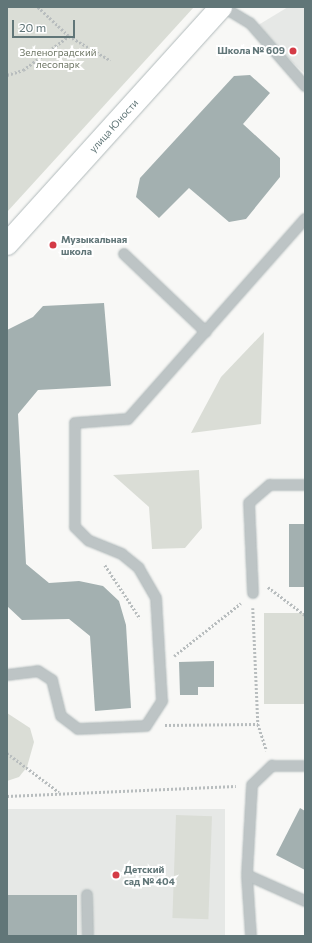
<!DOCTYPE html>
<meta charset="utf-8">
<style>
body{margin:0}
#map{position:relative;width:312px;height:943px;overflow:hidden;background:#f8f8f6;font-family:Commissioner,sans-serif}
div>[style]{position:absolute}
.built>*{inset:0;background:#e6e8e6;transform-origin:0 0}
.green>*{inset:0;background:#daddd6;transform-origin:0 0}
.building>*{inset:0;background:#a3b0b0;transform-origin:0 0}
.path>*{height:2.5px;margin-top:-1.25px;transform-origin:0;background:repeating-linear-gradient(90deg,#b8bdbe 0 2px,transparent 0 4px)}
.roads{filter:drop-shadow(0 0 1px #b0b9ba) drop-shadow(0 0 1px #b0b9ba)}
.lane>*{height:10px;margin:-5px;padding:0 5px;transform-origin:5px;border-radius:5px;background:#bdc4c5}
.secondary>*{height:22px;margin:-11px;padding:0 11px;transform-origin:11px;border-radius:11px;background:#fff}
.dots>*{width:11px;height:11px;translate:-50% -50%;box-sizing:border-box;border:2px solid #fff;border-radius:50%}
span{translate:-50% -50%;white-space:nowrap;text-align:center;line-height:1.15;-webkit-text-stroke:4px #fff;paint-order:stroke}
.poi-label{font-size:10px;color:#617678;font-weight:700}
.right{translate:-100% -50%;text-align:right}
.left{translate:0 -50%;text-align:left}
.park-label{font-size:10px;color:#6e7765}
.street-label{font-size:10px;color:#617678}
.frame{position:absolute;inset:0;border:8px solid #617678;pointer-events:none}
.scale{position:absolute;left:12px;top:20px;width:63px;height:18px;box-sizing:border-box;border:2px solid #617678;border-top:0;padding-left:5px;font-size:12px;line-height:14px;white-space:nowrap;color:#617678;-webkit-text-stroke:3px #fff;paint-order:stroke}
</style>
<div id="map">
<div class="built">
<div style="clip-path:polygon(288px 7px,305px 7px,305px 74px,255px 27px)"></div>
<div style="left:225px;top:809px;width:127px;height:218px;rotate:90deg"></div>
</div>
<div class="green">
<div style="clip-path:polygon(7px 7px,194px 7px,7px 212px)"></div>
<div style="clip-path:polygon(264px 332px,261px 424px,191px 433px,221px 377px)"></div>
<div style="clip-path:polygon(199px 470px,202px 528px,185px 548px,152px 549px,149px 507px,113px 475px)"></div>
<div style="left:305px;top:613px;width:91px;height:41px;rotate:90deg"></div>
<div style="clip-path:polygon(7px 713px,30px 728px,34px 742px,27px 767px,19px 777px,7px 781px)"></div>
<div style="left:176px;top:815px;width:36px;height:103px;rotate:2deg"></div>
</div>
<div class="building">
<div style="clip-path:polygon(250px 75px,270px 93px,243px 124px,280px 158px,280px 177px,246px 219px,229px 222px,189px 188px,159px 218px,136px 197px,140px 178px,234px 76px)"></div>
<div style="clip-path:polygon(104px 303px,111px 386px,38px 390px,18px 414px,26px 564px,49px 583px,79px 581px,103px 586px,119px 601px,126px 625px,131px 708px,95px 711px,90px 636px,69px 619px,22px 620px,7px 606px,7px 330px,33px 317px,43px 306px)"></div>
<div style="left:289px;top:524px;width:16px;height:63px"></div>
<div style="clip-path:polygon(214px 661px,214px 687px,198px 687px,198px 695px,180px 695px,179px 662px)"></div>
<div style="clip-path:polygon(300px 808px,305px 811px,305px 870px,276px 855px)"></div>
<div style="left:7px;top:895px;width:70px;height:41px"></div>
</div>
<div class="path">
<div style="left:38px;top:7px;width:42px;rotate:43.1deg"></div>
<div style="left:69px;top:36px;width:48px;rotate:30.3deg"></div>
<div style="left:7px;top:75px;width:17px;rotate:-17deg"></div>
<div style="left:23px;top:70px;width:57px;rotate:-36.5deg"></div>
<div style="left:105px;top:565px;width:64px;rotate:56.6deg"></div>
<div style="left:268px;top:587px;width:46px;rotate:37.1deg"></div>
<div style="left:253px;top:608px;width:116px;rotate:87.5deg"></div>
<div style="left:258px;top:724px;width:28px;rotate:72deg"></div>
<div style="left:174px;top:656px;width:85px;rotate:-38.3deg"></div>
<div style="left:165px;top:725px;width:93px;rotate:-0.6deg"></div>
<div style="left:7px;top:753px;width:65px;rotate:36.9deg"></div>
<div style="left:7px;top:796px;width:229px;rotate:-2.5deg"></div>
</div>
<div class="roads">
<div class="lane">
<div style="left:223px;top:7px;width:31px;rotate:31deg"></div>
<div style="left:250px;top:23px;width:84px;rotate:48.9deg"></div>
<div style="left:124px;top:254px;width:113px;rotate:43.6deg"></div>
<div style="left:253px;top:593px;width:90px;rotate:-92.5deg"></div>
<div style="left:249px;top:503px;width:28px;rotate:-41deg"></div>
<div style="left:270px;top:485px;width:35px"></div>
<div style="left:7px;top:675px;width:31px;rotate:-7deg"></div>
<div style="left:38px;top:671px;width:17px;rotate:33deg"></div>
<div style="left:52px;top:680px;width:37px;rotate:76deg"></div>
<div style="left:61px;top:716px;width:21px;rotate:37deg"></div>
<div style="left:78px;top:729px;width:68px;rotate:-2.5deg"></div>
<div style="left:146px;top:726px;width:30px;rotate:-57deg"></div>
<div style="left:162px;top:701px;width:103px;rotate:-93.3deg"></div>
<div style="left:156px;top:598px;width:34px;rotate:-120deg"></div>
<div style="left:139px;top:568px;width:22px;rotate:-141deg"></div>
<div style="left:122px;top:554px;width:35px;rotate:-158deg"></div>
<div style="left:89px;top:541px;width:20px;rotate:-135deg"></div>
<div style="left:75px;top:527px;width:104px;rotate:-90deg"></div>
<div style="left:75px;top:423px;width:53px;rotate:-4.3deg"></div>
<div style="left:128px;top:419px;width:267px;rotate:-48.5deg"></div>
<div style="left:247px;top:875px;width:64px;rotate:24.1deg"></div>
<div style="left:87px;top:895px;width:41px;rotate:88.6deg"></div>
<div style="left:251px;top:936px;width:61px;rotate:-93.8deg"></div>
<div style="left:247px;top:875px;width:90px;rotate:-86.8deg"></div>
<div style="left:252px;top:785px;width:28px;rotate:-44deg"></div>
<div style="left:272px;top:766px;width:33px"></div>
</div>
<div class="secondary">
<div style="left:7px;top:244px;width:319px;rotate:-47.9deg"></div>
</div>
</div>
<div class="dots">
<div style="left:293px;top:51px;background:#d43b46"></div>
<div style="left:53px;top:245px;background:#d43b46"></div>
<div style="left:116px;top:875px;background:#d43b46"></div>
</div>
<div class="poi-label">
<span class="right" style="left:285px;top:51px">Школа № 609</span>
<span class="left" style="left:61px;top:245px">Музыкальная<br>школа</span>
<span class="left" style="left:124px;top:875px">Детский<br>сад № 404</span>
</div>
<div class="park-label">
<span style="left:58px;top:58px">Зеленоградский<br>лесопарк</span>
</div>
<div class="street-label">
<span style="left:114px;top:126px;rotate:-48deg">улица Юности</span>
</div>
<div class="frame"></div>
<div class="scale">20 m</div>
</div>
